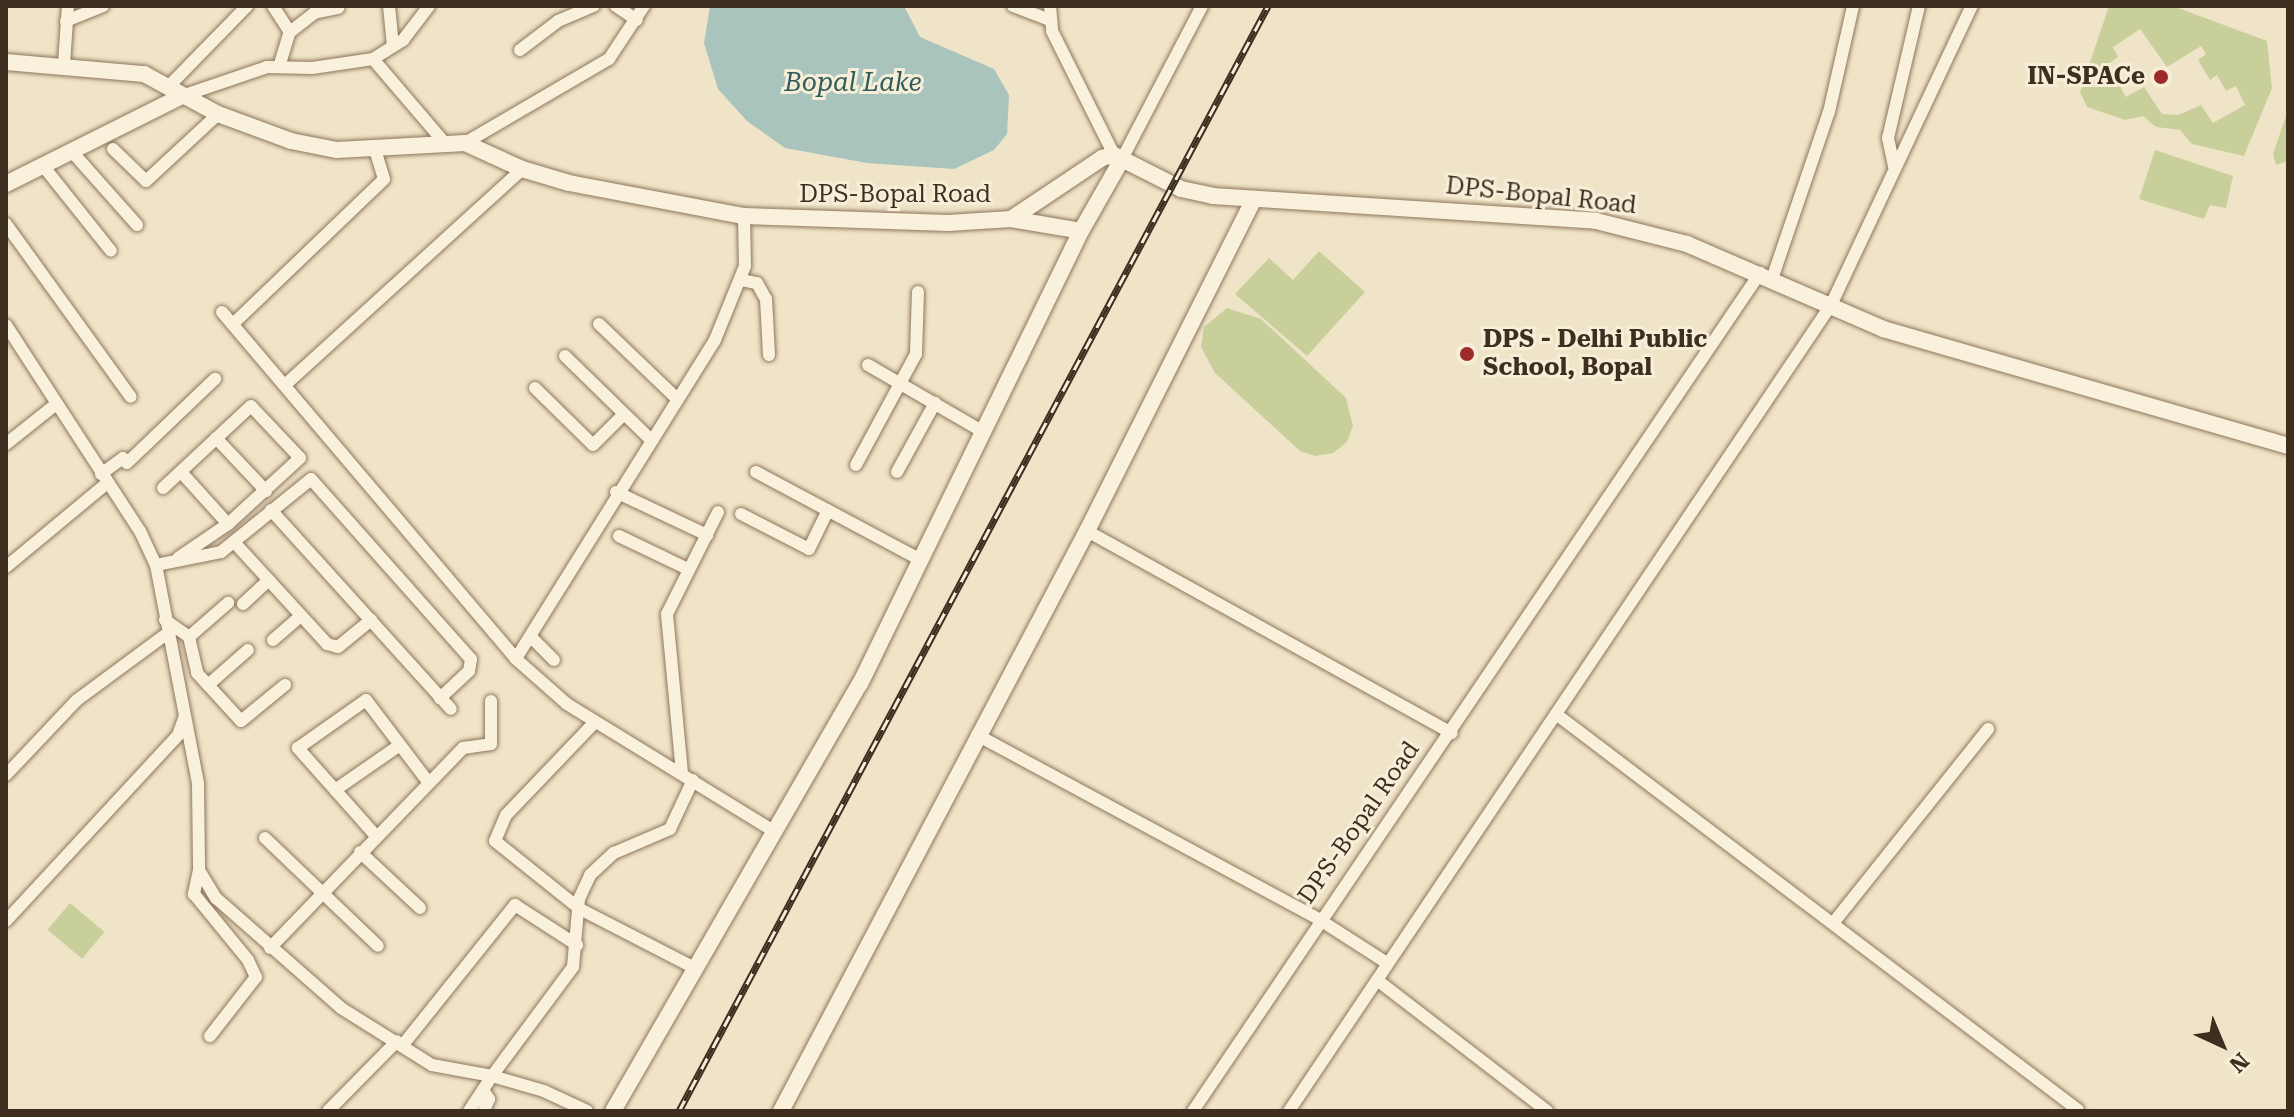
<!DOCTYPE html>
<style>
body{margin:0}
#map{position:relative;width:2294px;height:1117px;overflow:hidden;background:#f0e4c8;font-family:"Roboto Serif",serif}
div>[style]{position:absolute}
.green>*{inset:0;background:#c9cf9b;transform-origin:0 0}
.water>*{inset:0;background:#a9c4bc}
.roads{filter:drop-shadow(0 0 2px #8d765c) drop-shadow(0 0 2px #8d765c)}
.street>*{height:12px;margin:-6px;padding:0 6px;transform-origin:6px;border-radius:6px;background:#faf1dc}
.secondary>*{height:16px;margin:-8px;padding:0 8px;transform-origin:8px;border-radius:8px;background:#faf1dc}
.rail>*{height:7px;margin-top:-3.5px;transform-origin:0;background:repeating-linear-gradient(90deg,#f7eed8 0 12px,#3d2e20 0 24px);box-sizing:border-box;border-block:2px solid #3d2e20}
.dots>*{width:22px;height:22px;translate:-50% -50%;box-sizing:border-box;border:4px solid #f7eed8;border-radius:50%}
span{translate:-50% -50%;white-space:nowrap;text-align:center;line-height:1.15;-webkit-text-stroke:6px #f7eed8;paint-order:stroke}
.poi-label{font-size:24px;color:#3d2e20;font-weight:700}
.right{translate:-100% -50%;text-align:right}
.left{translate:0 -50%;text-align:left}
.street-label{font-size:24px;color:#3d2e20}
.water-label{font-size:26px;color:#2f5d5a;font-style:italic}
.frame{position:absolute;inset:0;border:8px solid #3d2e20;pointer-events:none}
.north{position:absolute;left:2182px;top:1005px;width:80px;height:80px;-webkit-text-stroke:6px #f7eed8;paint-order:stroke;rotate:136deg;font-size:22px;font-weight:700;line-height:32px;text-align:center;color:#3d2e20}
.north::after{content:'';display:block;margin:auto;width:28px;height:36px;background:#3d2e20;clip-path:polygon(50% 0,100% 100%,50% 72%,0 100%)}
</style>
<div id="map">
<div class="green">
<div style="clip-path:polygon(evenodd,2109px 6px,2173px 6px,2267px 41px,2272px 88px,2244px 156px,2192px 144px,2180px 130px,2156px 127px,2143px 116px,2125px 120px,2087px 107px,2080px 92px,2109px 6px,2140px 29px,2167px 67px,2201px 46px,2206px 54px,2198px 60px,2210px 80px,2217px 75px,2226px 91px,2236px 86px,2245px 105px,2213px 123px,2201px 105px,2178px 115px,2162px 114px,2144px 87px,2126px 97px,2108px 64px,2118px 57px,2113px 47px,2140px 29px)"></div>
<div style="clip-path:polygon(2288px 110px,2288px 161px,2276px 165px,2273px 154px)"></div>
<div style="clip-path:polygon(2155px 150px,2233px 176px,2226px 208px,2210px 205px,2204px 219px,2139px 199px)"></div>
<div style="clip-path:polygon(1319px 251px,1365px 292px,1307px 356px,1235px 294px,1269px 258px,1293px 280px)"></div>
<div style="clip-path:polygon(1227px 308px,1261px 319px,1346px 398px,1353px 426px,1347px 442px,1333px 453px,1315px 456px,1300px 451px,1215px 373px,1201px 347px,1204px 327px)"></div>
<div style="left:70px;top:903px;width:45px;height:35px;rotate:40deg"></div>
</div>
<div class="water">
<div style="clip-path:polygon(710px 6px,904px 6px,920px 37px,994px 69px,1009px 95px,1007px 134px,994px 150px,954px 169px,867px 163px,785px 148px,747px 121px,718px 89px,704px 43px)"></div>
</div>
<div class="roads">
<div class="street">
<div style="left:273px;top:6px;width:31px;rotate:57deg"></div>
<div style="left:389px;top:6px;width:40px;rotate:84.3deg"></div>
<div style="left:616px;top:6px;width:25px;rotate:34deg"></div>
<div style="left:1013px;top:6px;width:39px;rotate:21deg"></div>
<div style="left:1050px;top:6px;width:25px;rotate:85deg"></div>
<div style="left:1052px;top:31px;width:139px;rotate:63.4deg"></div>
<div style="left:66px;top:21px;width:40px;rotate:-22deg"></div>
<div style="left:520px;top:50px;width:48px;rotate:-37.3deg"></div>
<div style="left:558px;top:21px;width:39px;rotate:-23deg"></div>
<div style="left:373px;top:59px;width:36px;rotate:-32deg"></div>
<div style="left:403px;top:40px;width:43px;rotate:-52.6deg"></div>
<div style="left:64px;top:64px;width:58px;rotate:-86.1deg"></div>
<div style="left:279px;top:67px;width:37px;rotate:-73deg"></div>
<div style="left:290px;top:32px;width:31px;rotate:-38deg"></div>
<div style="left:314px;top:13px;width:25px;rotate:-12deg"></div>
<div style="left:169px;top:86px;width:112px;rotate:-45.7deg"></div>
<div style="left:182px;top:96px;width:90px;rotate:-18.8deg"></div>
<div style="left:267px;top:67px;width:45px;rotate:1.3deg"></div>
<div style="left:312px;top:68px;width:62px;rotate:-8.4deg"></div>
<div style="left:373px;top:59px;width:108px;rotate:49.5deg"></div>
<div style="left:465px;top:143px;width:167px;rotate:-30.3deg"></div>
<div style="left:609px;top:59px;width:64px;rotate:-56.6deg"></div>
<div style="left:113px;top:149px;width:46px;rotate:44.1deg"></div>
<div style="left:146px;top:181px;width:98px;rotate:-42.9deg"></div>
<div style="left:74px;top:154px;width:95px;rotate:48.4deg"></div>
<div style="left:1122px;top:159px;width:173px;rotate:-62.4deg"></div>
<div style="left:1894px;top:166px;width:29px;rotate:-102deg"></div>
<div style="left:1888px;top:138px;width:136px;rotate:-76.8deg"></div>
<div style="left:44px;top:167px;width:107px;rotate:51.4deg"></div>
<div style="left:744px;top:216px;width:50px;rotate:88.9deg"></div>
<div style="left:745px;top:266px;width:80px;rotate:112.1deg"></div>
<div style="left:715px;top:340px;width:376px;rotate:122deg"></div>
<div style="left:516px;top:659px;width:68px;rotate:41.4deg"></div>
<div style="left:567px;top:704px;width:241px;rotate:31.6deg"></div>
<div style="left:6px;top:224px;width:213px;rotate:54.2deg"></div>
<div style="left:1772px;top:279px;width:176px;rotate:-71.2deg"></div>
<div style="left:1829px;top:112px;width:109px;rotate:-77.2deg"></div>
<div style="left:741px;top:280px;width:16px;rotate:11deg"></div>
<div style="left:757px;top:283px;width:18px;rotate:61deg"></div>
<div style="left:766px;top:299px;width:56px;rotate:86.9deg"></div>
<div style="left:222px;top:312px;width:455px;rotate:49.7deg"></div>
<div style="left:233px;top:324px;width:209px;rotate:-43.8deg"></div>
<div style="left:384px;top:179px;width:31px;rotate:-107deg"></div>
<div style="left:599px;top:324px;width:105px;rotate:43.8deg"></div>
<div style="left:6px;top:325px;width:246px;rotate:57deg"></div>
<div style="left:140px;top:531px;width:38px;rotate:65deg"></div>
<div style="left:156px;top:565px;width:222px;rotate:79.1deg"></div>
<div style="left:198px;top:783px;width:87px;rotate:89.3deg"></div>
<div style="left:199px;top:870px;width:33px;rotate:59deg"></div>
<div style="left:216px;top:898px;width:167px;rotate:41.3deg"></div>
<div style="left:341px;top:1008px;width:107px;rotate:32.1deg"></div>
<div style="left:432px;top:1065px;width:61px;rotate:10.4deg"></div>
<div style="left:492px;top:1076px;width:42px;rotate:123.3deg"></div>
<div style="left:565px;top:356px;width:119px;rotate:44.3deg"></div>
<div style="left:868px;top:365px;width:132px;rotate:30.1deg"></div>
<div style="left:285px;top:385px;width:321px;rotate:-42.3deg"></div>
<div style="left:535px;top:388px;width:81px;rotate:44.5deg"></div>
<div style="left:593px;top:445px;width:44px;rotate:-45deg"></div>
<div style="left:216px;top:438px;width:73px;rotate:46.7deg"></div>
<div style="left:6px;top:444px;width:63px;rotate:-38.5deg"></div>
<div style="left:856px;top:465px;width:126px;rotate:-61.6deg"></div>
<div style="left:916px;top:354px;width:62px;rotate:-88.2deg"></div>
<div style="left:181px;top:472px;width:70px;rotate:47.9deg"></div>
<div style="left:756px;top:472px;width:185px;rotate:28.1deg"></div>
<div style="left:897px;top:472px;width:79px;rotate:-61.2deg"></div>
<div style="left:101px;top:474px;width:27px;rotate:-36deg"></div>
<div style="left:123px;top:458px;width:6px;rotate:51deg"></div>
<div style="left:127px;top:463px;width:122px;rotate:-43.7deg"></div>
<div style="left:163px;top:488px;width:120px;rotate:-43deg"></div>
<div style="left:251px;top:406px;width:71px;rotate:46.7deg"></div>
<div style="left:300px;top:458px;width:98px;rotate:137.5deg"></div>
<div style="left:228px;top:524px;width:60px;rotate:145.8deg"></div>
<div style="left:616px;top:492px;width:101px;rotate:25.3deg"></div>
<div style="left:271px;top:510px;width:268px;rotate:47.9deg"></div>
<div style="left:741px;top:514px;width:76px;rotate:27.2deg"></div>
<div style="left:809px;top:549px;width:43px;rotate:-64deg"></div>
<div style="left:1087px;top:531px;width:417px;rotate:29deg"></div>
<div style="left:619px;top:536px;width:76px;rotate:25.6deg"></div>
<div style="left:234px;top:542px;width:138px;rotate:47.6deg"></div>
<div style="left:327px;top:644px;width:11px;rotate:15deg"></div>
<div style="left:338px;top:647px;width:43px;rotate:-39.3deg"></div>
<div style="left:156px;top:565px;width:66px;rotate:-11.3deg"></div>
<div style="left:221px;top:552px;width:116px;rotate:-39deg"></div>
<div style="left:311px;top:479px;width:241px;rotate:48.4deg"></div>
<div style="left:471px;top:659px;width:12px;rotate:99deg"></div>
<div style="left:469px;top:671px;width:40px;rotate:137deg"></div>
<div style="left:6px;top:567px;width:131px;rotate:-39.7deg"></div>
<div style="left:243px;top:604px;width:35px;rotate:-43deg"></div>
<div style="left:165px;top:620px;width:29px;rotate:35deg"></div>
<div style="left:189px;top:637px;width:37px;rotate:77deg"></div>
<div style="left:197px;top:673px;width:65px;rotate:47.5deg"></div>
<div style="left:241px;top:721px;width:57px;rotate:-39.3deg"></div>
<div style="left:189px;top:637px;width:52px;rotate:-41.1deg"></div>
<div style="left:532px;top:638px;width:31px;rotate:45deg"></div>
<div style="left:273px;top:640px;width:37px;rotate:-41deg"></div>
<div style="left:208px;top:685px;width:53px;rotate:-41.2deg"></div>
<div style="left:1556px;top:714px;width:655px;rotate:37.18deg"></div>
<div style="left:595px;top:722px;width:129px;rotate:133.7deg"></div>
<div style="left:506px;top:815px;width:28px;rotate:113deg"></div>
<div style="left:495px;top:841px;width:109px;rotate:38.7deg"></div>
<div style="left:580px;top:909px;width:127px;rotate:27.2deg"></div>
<div style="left:977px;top:735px;width:390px;rotate:28.3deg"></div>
<div style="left:1320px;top:920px;width:80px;rotate:32.7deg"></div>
<div style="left:682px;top:773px;width:160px;rotate:-95.4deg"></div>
<div style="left:667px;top:614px;width:114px;rotate:-63.4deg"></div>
<div style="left:6px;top:775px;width:103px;rotate:-46.6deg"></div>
<div style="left:77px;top:700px;width:113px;rotate:-36.4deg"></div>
<div style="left:335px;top:790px;width:79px;rotate:-34.7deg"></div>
<div style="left:376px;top:836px;width:118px;rotate:-131.6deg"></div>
<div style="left:298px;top:748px;width:83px;rotate:-35.2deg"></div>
<div style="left:366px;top:700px;width:104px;rotate:52.8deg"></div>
<div style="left:265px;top:838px;width:156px;rotate:43.7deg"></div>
<div style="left:360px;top:852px;width:82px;rotate:43deg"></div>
<div style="left:199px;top:870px;width:25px;rotate:102deg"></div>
<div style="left:194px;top:894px;width:85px;rotate:50.7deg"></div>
<div style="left:248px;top:960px;width:19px;rotate:65deg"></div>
<div style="left:256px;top:977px;width:75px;rotate:127.9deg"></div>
<div style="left:6px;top:921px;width:253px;rotate:-47.2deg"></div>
<div style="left:178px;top:735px;width:20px;rotate:-70deg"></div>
<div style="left:1834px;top:922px;width:247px;rotate:-51.4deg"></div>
<div style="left:270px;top:948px;width:278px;rotate:-46deg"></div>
<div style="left:463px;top:748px;width:28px;rotate:-8deg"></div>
<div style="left:491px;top:744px;width:43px;rotate:-90deg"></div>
<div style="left:1377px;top:980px;width:813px;rotate:-56.08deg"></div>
<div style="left:1831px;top:305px;width:331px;rotate:-64.8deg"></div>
<div style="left:402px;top:1046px;width:181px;rotate:-51.3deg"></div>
<div style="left:515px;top:905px;width:74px;rotate:32.8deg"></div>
<div style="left:483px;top:1090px;width:11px;rotate:56deg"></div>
<div style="left:489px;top:1099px;width:13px;rotate:113deg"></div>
<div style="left:328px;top:1111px;width:98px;rotate:-45.4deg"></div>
<div style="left:587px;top:1111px;width:47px;rotate:-155.1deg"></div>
<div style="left:544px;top:1091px;width:54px;rotate:-163.9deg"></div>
<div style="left:492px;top:1076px;width:136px;rotate:-53.4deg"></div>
<div style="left:573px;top:967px;width:68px;rotate:-85deg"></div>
<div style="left:579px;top:899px;width:26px;rotate:-65deg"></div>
<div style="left:590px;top:875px;width:33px;rotate:-43deg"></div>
<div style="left:614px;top:853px;width:61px;rotate:-23.2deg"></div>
<div style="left:670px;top:829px;width:54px;rotate:-64.9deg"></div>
<div style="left:1193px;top:1111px;width:1012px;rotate:-55.92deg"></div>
<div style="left:1289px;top:1111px;width:158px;rotate:-56.1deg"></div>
<div style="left:1377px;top:980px;width:215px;rotate:37.6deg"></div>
</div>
<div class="secondary">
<div style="left:6px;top:62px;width:139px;rotate:5deg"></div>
<div style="left:144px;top:74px;width:84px;rotate:28.4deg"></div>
<div style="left:218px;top:114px;width:78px;rotate:20.3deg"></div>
<div style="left:291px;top:141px;width:47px;rotate:11.1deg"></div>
<div style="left:337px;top:150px;width:128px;rotate:-3.1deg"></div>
<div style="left:465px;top:143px;width:63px;rotate:24.5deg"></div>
<div style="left:522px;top:169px;width:49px;rotate:16.6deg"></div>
<div style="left:569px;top:183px;width:178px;rotate:10.7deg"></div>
<div style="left:744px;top:216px;width:204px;rotate:2deg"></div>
<div style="left:948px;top:223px;width:63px;rotate:-3.6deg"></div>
<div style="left:1011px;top:219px;width:110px;rotate:-33.8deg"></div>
<div style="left:1102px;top:158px;width:12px;rotate:-14deg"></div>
<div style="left:1114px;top:155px;width:75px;rotate:26.9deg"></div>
<div style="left:1181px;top:189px;width:33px;rotate:12deg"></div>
<div style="left:1213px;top:196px;width:384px;rotate:3.7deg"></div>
<div style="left:1596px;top:221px;width:94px;rotate:14.2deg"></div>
<div style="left:1687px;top:244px;width:214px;rotate:23.4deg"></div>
<div style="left:1883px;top:329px;width:422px;rotate:16.1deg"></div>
<div style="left:6px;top:184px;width:197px;rotate:-26.6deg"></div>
<div style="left:1011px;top:219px;width:71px;rotate:9.7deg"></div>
<div style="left:613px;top:1111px;width:493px;rotate:-60deg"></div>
<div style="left:860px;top:684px;width:504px;rotate:-63.99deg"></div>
<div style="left:1081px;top:231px;width:83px;rotate:-60.3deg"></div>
<div style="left:781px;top:1111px;width:656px;rotate:-62.18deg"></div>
<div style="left:1087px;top:531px;width:372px;rotate:-63.3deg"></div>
</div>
</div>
<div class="rail">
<div style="left:679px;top:1111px;width:1252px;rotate:-61.94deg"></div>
</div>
<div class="dots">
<div style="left:2161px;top:77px;background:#9e2a2b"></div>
<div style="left:1467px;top:354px;background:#9e2a2b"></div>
</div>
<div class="poi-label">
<span class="right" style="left:2145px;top:77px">IN-SPACe</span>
<span class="left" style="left:1483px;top:354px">DPS - Delhi Public<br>School, Bopal</span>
</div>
<div class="street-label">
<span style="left:895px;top:195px">DPS-Bopal Road</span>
<span style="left:1541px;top:196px;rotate:6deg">DPS-Bopal Road</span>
<span style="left:1359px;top:823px;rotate:-55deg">DPS-Bopal Road</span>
</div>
<div class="water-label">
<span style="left:853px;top:83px">Bopal Lake</span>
</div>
<div class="frame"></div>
<div class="north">N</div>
</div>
